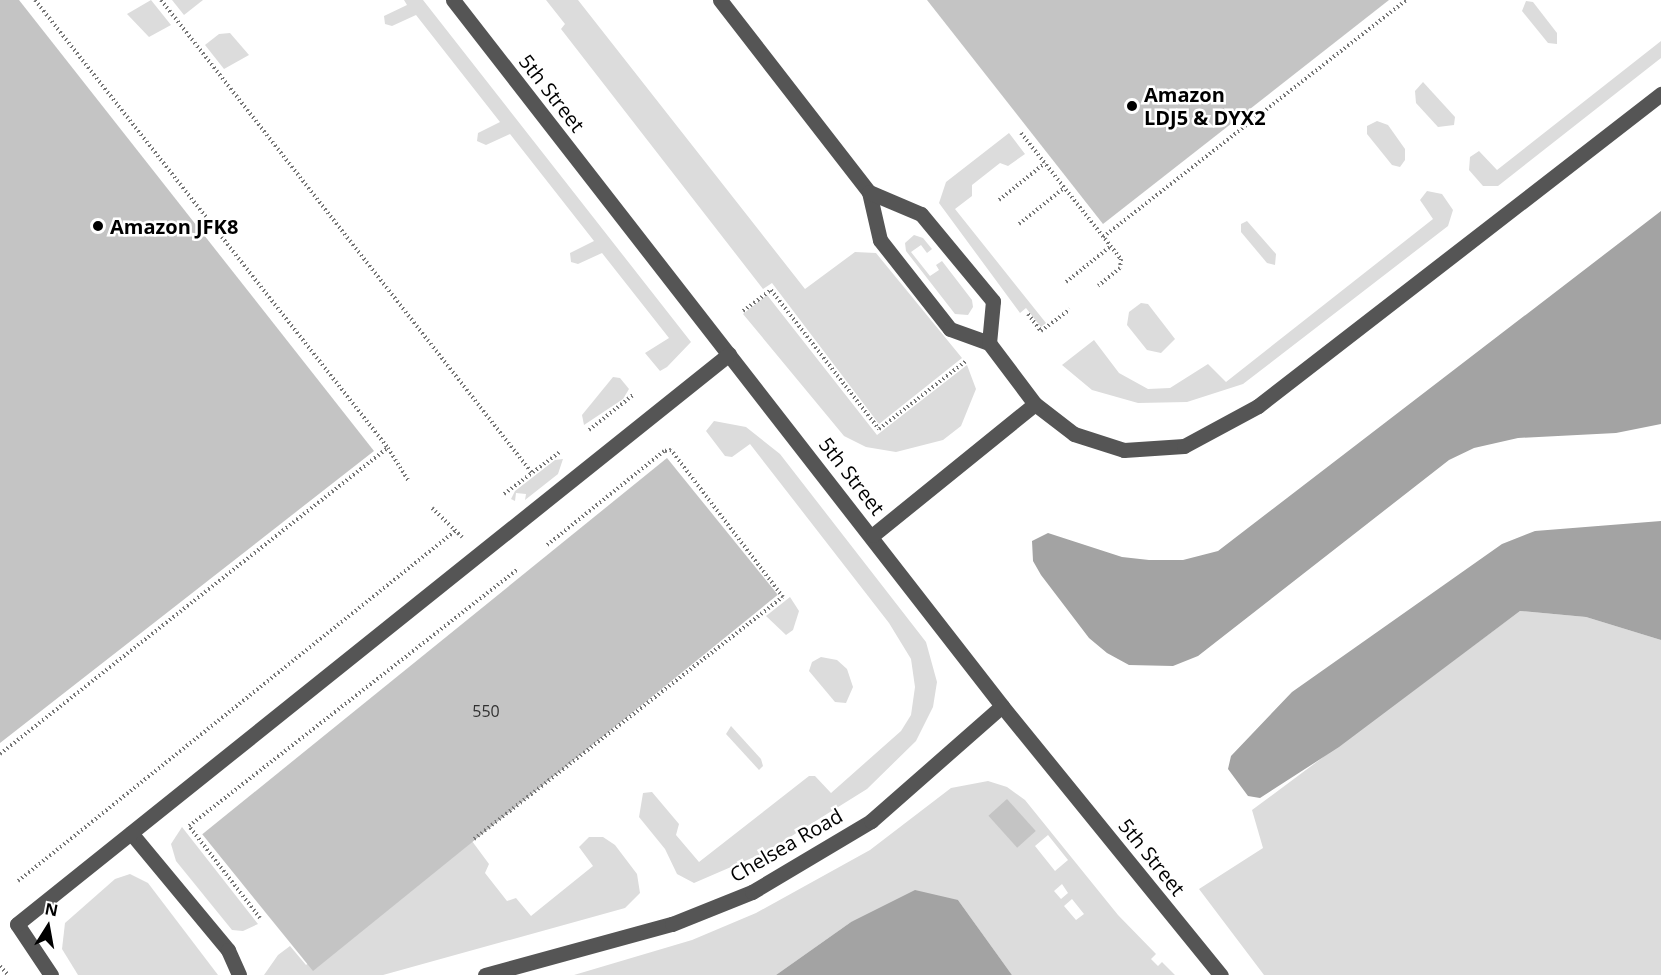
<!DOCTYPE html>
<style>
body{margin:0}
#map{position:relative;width:1661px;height:975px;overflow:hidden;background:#fff;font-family:"Open Sans",sans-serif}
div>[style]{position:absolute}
.green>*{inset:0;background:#dcdcdc}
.water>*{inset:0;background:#a3a3a3}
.building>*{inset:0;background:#c4c4c4;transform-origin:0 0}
.path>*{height:4px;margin-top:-2px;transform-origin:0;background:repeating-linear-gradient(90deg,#777 0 1.5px,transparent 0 4.5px)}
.minor>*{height:15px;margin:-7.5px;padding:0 7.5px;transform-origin:7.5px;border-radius:7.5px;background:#555}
.dots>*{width:16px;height:16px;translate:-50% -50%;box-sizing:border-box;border:3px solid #fff;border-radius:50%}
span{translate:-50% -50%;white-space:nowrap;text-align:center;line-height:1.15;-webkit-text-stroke:5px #fff;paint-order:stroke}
.number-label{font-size:16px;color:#313131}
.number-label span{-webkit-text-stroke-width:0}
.street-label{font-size:20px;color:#000}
.poi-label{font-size:20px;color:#000;font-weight:700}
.left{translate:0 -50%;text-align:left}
.north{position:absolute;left:18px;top:897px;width:60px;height:60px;-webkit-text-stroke:4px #fff;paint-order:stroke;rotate:11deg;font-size:16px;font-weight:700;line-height:24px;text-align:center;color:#000}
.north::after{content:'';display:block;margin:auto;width:21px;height:27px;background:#000;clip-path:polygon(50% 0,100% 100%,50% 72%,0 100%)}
</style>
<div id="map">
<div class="green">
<div style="clip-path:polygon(151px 0,171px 25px,149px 37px,127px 14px)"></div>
<div style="clip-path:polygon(172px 0,203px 0,184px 15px)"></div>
<div style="clip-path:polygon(404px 0,423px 0,691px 342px,667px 367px,660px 371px,645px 353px,669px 338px,602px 253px,578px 264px,571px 262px,570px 253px,594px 241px,510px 134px,486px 145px,477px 141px,478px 133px,500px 122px,416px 15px,392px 26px,385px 24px,384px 16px,407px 5px)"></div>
<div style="clip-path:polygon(546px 0,578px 0,805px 289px,855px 252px,876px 253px,962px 358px,879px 424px,772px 283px,763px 289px,561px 29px,565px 24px)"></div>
<div style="clip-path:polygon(1526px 1px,1533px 2px,1557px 33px,1557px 44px,1548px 43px,1522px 11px)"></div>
<div style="clip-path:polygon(230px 33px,249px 55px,224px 69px,205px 45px,219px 34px)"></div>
<div style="clip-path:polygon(1661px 41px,1661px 58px,1498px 186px,1483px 186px,1469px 170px,1470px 157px,1479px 151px,1497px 170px)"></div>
<div style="clip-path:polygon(1423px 82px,1455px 117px,1454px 125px,1438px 127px,1416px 103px,1415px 91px)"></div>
<div style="clip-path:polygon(1377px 121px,1388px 125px,1405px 149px,1405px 160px,1400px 167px,1392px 165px,1367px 134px,1367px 126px)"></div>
<div style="clip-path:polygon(1009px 133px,1025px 154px,1008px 166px,1000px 163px,972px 185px,972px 196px,955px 209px,1046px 323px,1041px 327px,1026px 308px,1020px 313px,939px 203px,946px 182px)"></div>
<div style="clip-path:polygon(1427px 191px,1442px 194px,1453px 210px,1448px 226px,1243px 384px,1187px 402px,1138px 403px,1092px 390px,1062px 365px,1094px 340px,1119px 373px,1148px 389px,1170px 388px,1208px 364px,1226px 382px,1433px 219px,1420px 200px)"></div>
<div style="clip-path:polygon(1247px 221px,1276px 254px,1275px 265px,1267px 263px,1241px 232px,1241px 224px)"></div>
<div style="clip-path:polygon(914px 235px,923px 238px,932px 249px,927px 253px,921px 245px,911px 252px,930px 276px,939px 270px,936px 265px,942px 261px,972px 300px,973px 307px,968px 315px,955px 314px,906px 251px,905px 243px)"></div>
<div style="clip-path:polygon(767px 295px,877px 435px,967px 365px,976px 389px,961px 426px,943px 440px,896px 452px,866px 447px,844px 436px,743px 314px)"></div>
<div style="clip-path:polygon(1141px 303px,1148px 304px,1175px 339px,1161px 353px,1147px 350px,1127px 325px,1129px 312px)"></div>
<div style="clip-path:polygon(613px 377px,620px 378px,629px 389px,623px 399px,584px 425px,582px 415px)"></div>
<div style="clip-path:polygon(714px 421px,746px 427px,780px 454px,926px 642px,937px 682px,933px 707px,916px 741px,867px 789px,766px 852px,694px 883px,677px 874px,665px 849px,639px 817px,643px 793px,652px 792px,679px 824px,676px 835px,699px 862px,809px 776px,815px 776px,831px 793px,901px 731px,911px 715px,915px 687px,911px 659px,889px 623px,750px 444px,732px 457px,725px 456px,706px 431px)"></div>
<div style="clip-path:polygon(563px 459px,558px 474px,525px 500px,526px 494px,516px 493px,515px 501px,511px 499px,515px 491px,555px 460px)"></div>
<div style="clip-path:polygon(790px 597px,799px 611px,793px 630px,786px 635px,766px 616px)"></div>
<div style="clip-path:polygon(1520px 611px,1586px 617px,1661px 640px,1661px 975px,1264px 975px,1199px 889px,1263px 848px,1252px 810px)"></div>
<div style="clip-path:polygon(821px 657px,837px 660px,847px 669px,853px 687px,846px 703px,835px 702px,809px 671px,812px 662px)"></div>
<div style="clip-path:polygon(731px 726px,761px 759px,763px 766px,759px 770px,726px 734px)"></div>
<div style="clip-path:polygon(evenodd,988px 781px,1007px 787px,1025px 800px,1118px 915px,1156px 954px,1151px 959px,1158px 966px,1162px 962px,1175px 975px,1012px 975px,958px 900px,851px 922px,776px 975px,574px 975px,692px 940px,756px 913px,870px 850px,951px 788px,988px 781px,1048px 835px,1068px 860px,1055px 871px,1035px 846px,1048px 835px,988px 781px,1062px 884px,1068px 893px,1061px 899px,1054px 891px,1062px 884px,988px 781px,1072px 899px,1084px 914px,1076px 920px,1064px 906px,1072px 899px)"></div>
<div style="clip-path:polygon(182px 827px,258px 924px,243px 931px,232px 930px,176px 861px,171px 844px)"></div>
<div style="clip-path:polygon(469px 837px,489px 864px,485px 873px,507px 901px,516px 898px,531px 916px,593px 866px,579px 847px,589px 837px,603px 837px,615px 845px,637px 874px,640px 893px,625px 908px,383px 975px,264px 975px,278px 955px,290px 946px,306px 965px)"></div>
<div style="clip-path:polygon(130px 874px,148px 883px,218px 975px,78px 975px,62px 949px,65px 923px,115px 879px)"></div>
</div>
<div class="water">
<div style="clip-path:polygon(1661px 211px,1661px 424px,1616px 433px,1518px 438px,1474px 448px,1449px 460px,1198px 656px,1173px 666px,1129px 665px,1107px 653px,1089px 638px,1041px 575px,1033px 561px,1032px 541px,1048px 533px,1122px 557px,1149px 560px,1183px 560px,1218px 551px)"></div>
<div style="clip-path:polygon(1661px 521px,1661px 640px,1586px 617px,1520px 611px,1339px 747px,1260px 798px,1248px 796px,1228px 769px,1231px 756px,1292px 692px,1502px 544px,1535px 531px)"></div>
<div style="clip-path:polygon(915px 890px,958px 900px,1012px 975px,776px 975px,851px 922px)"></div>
</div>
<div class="building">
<div style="clip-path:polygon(0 0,19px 0,374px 451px,0 743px)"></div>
<div style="clip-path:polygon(927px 0,1389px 0,1103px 224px)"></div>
<div style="left:667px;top:458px;width:176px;height:598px;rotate:51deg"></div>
<div style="left:1007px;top:799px;width:43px;height:25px;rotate:48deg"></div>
</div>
<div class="path">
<div style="left:35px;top:0;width:570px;rotate:51.76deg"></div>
<div style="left:388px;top:448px;width:39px;rotate:58deg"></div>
<div style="left:161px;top:0;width:601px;rotate:51.89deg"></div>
<div style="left:1021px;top:133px;width:161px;rotate:51.6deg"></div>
<div style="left:1121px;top:259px;width:9px;rotate:96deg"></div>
<div style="left:1120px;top:268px;width:28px;rotate:141deg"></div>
<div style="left:999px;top:200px;width:59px;rotate:-38.8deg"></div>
<div style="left:1019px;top:224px;width:58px;rotate:-38.7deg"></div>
<div style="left:1103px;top:237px;width:385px;rotate:-38deg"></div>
<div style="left:1066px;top:282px;width:58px;rotate:-38.7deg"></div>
<div style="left:743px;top:311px;width:35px;rotate:-37deg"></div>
<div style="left:771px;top:290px;width:176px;rotate:52.2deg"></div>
<div style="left:879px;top:429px;width:110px;rotate:-38deg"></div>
<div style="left:1028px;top:314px;width:21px;rotate:53deg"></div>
<div style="left:1041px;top:331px;width:36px;rotate:-37deg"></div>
<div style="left:589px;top:430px;width:56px;rotate:-38.5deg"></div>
<div style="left:504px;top:494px;width:71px;rotate:-37deg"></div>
<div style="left:432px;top:508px;width:42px;rotate:44deg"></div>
<div style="left:0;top:754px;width:494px;rotate:-38.3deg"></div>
<div style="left:474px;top:839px;width:392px;rotate:-38.1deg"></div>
<div style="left:783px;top:597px;width:185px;rotate:-127.3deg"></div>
<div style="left:671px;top:450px;width:7px;rotate:172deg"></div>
<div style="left:664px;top:451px;width:150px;rotate:141.2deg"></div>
<div style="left:18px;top:881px;width:560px;rotate:-38.69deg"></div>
<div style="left:260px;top:918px;width:116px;rotate:-127.7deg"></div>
<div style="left:189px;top:826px;width:417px;rotate:-38deg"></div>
<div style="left:0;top:966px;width:12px;rotate:48deg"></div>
</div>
<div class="minor">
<div style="left:453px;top:0;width:894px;rotate:52.13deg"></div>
<div style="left:1002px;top:706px;width:347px;rotate:50.9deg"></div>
<div style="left:720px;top:0;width:243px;rotate:52.2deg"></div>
<div style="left:869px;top:192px;width:49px;rotate:77.1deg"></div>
<div style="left:880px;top:240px;width:113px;rotate:51.8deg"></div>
<div style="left:950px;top:329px;width:41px;rotate:19.7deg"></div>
<div style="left:989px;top:343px;width:76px;rotate:53deg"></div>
<div style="left:1035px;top:404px;width:49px;rotate:37.6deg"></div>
<div style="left:1074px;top:434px;width:52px;rotate:17.7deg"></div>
<div style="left:1124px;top:450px;width:60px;rotate:-3.8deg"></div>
<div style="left:1184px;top:446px;width:84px;rotate:-28.4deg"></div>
<div style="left:1258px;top:406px;width:510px;rotate:-37.75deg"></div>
<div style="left:869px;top:192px;width:56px;rotate:22.9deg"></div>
<div style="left:921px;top:214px;width:113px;rotate:50.4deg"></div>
<div style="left:993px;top:301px;width:42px;rotate:95.4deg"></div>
<div style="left:873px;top:535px;width:208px;rotate:-39deg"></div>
<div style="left:131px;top:833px;width:152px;rotate:50.3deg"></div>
<div style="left:228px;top:950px;width:27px;rotate:66deg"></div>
<div style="left:51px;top:975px;width:61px;rotate:-123.7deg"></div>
<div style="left:17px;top:924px;width:912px;rotate:-38.68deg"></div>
<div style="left:485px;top:975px;width:194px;rotate:-15.3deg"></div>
<div style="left:672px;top:924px;width:86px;rotate:-21.8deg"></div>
<div style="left:752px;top:892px;width:139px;rotate:-30.8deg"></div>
<div style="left:871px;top:821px;width:174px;rotate:-41.3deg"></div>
</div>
<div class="dots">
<div style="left:1132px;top:106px;background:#000"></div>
<div style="left:98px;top:226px;background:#000"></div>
</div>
<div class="number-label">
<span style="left:486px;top:711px">550</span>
</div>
<div class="street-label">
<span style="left:552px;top:93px;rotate:52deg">5th Street</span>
<span style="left:852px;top:476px;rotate:52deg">5th Street</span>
<span style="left:786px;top:845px;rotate:-30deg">Chelsea Road</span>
<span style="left:1152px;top:857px;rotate:51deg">5th Street</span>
</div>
<div class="poi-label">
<span class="left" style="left:1144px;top:106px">Amazon<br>LDJ5 &amp; DYX2</span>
<span class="left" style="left:110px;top:226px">Amazon JFK8</span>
</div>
<div class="north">N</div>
</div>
